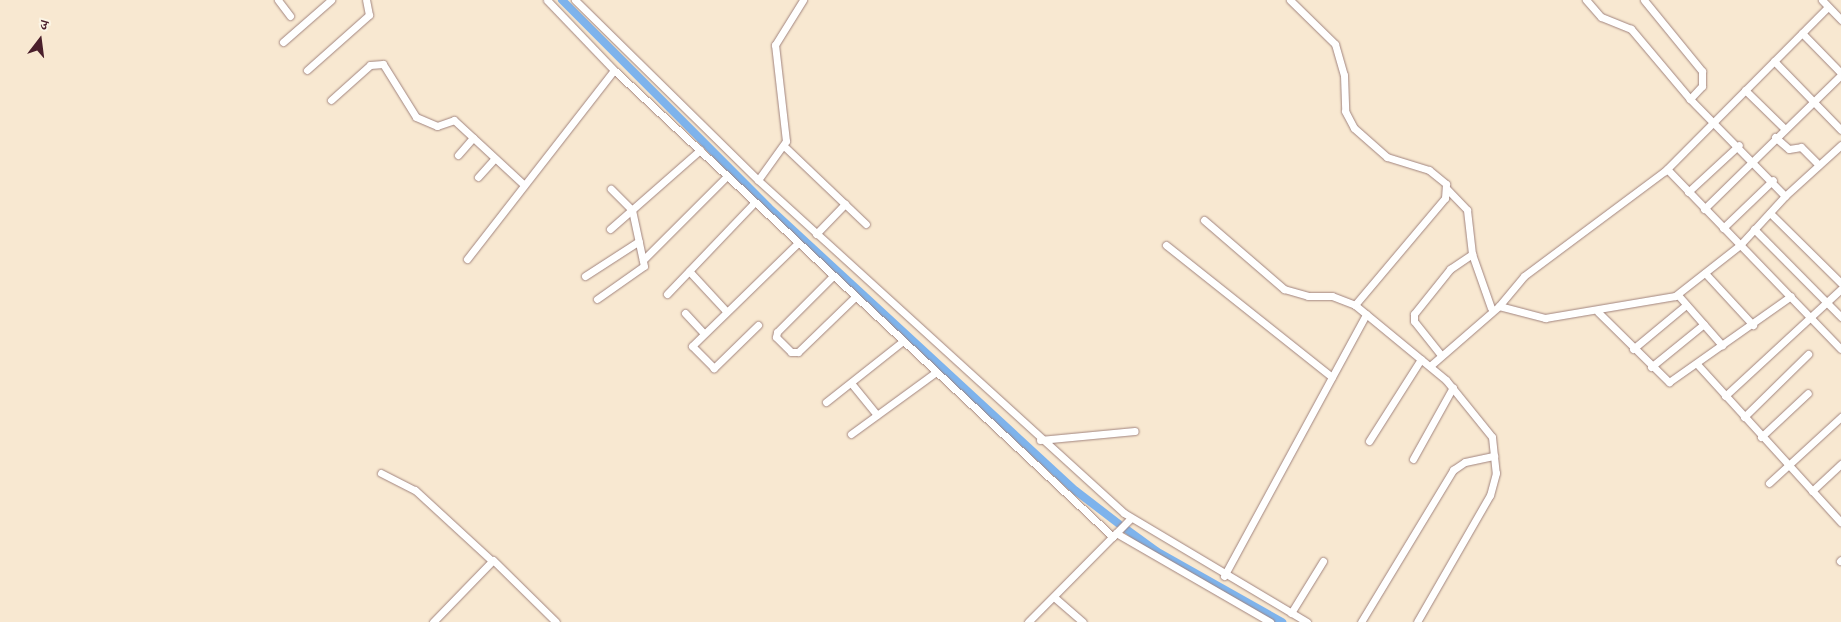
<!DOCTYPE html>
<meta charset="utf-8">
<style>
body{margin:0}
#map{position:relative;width:1841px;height:622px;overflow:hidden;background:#f8e8d1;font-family:"IM FELL Double Pica","Noto Serif Devanagari",serif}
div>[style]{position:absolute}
.canal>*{height:8px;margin:-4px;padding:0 4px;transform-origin:4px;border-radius:4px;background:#7eb3ec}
.roads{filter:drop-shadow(0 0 1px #a1847e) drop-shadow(0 0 1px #a1847e)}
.minor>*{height:7px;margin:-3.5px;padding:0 3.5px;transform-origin:3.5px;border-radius:3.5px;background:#fff}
span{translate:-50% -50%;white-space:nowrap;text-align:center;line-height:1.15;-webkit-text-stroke:4px #fcf5e5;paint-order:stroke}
.north{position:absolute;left:15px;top:15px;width:50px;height:50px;-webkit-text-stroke:4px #fcf5e5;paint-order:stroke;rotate:15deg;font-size:14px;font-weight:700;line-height:20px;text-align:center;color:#4a1f2b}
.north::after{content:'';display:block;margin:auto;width:18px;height:22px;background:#4a1f2b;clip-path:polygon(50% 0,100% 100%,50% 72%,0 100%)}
</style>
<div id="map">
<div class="canal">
<div style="left:562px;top:0;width:292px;rotate:45.1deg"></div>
<div style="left:768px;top:207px;width:419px;rotate:42.7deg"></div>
<div style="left:1076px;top:491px;width:54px;rotate:37.5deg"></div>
<div style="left:1126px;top:529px;width:37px;rotate:36deg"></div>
<div style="left:1156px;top:551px;width:145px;rotate:29.4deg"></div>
</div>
<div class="roads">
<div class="minor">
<div style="left:278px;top:0;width:20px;rotate:53deg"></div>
<div style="left:547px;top:0;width:97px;rotate:46.3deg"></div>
<div style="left:614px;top:70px;width:683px;rotate:43.1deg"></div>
<div style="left:575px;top:0;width:257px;rotate:44.5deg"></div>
<div style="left:758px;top:180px;width:48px;rotate:-54.3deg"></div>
<div style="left:786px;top:141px;width:97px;rotate:-96.5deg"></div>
<div style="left:775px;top:45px;width:53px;rotate:-58.1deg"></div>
<div style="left:1290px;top:0;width:63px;rotate:44.4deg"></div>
<div style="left:1335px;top:44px;width:32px;rotate:74deg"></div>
<div style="left:1344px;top:75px;width:36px;rotate:88deg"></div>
<div style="left:1345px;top:111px;width:19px;rotate:62deg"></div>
<div style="left:1354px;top:128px;width:44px;rotate:41.3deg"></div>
<div style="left:1387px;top:157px;width:44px;rotate:17.2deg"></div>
<div style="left:1429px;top:170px;width:22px;rotate:39deg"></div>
<div style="left:1446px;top:184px;width:14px;rotate:94deg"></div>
<div style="left:1445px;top:198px;width:140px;rotate:130.1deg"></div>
<div style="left:1644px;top:0;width:92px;rotate:50.8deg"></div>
<div style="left:1702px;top:71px;width:15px;rotate:90deg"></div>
<div style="left:1702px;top:86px;width:18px;rotate:133deg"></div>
<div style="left:1822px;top:0;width:28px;rotate:46deg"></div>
<div style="left:1802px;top:33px;width:56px;rotate:45.7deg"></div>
<div style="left:283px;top:42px;width:64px;rotate:-41.2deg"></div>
<div style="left:1774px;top:61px;width:96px;rotate:45.8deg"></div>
<div style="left:307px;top:70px;width:83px;rotate:-41.6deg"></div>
<div style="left:369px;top:15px;width:15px;rotate:-101deg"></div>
<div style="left:1745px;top:90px;width:54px;rotate:44.3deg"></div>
<div style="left:331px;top:100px;width:52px;rotate:-41.9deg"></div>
<div style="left:370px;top:65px;width:13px;rotate:-4deg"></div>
<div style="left:383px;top:64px;width:62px;rotate:58.1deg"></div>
<div style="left:416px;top:117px;width:23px;rotate:23deg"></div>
<div style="left:437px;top:126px;width:18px;rotate:-19deg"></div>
<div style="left:454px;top:120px;width:94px;rotate:42.8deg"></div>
<div style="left:1775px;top:137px;width:18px;rotate:41deg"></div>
<div style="left:1789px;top:149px;width:12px;rotate:-9deg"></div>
<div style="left:1801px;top:147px;width:25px;rotate:45deg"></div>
<div style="left:784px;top:146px;width:113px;rotate:43.6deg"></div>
<div style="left:458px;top:155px;width:23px;rotate:-49deg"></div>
<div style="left:1667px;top:169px;width:250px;rotate:46deg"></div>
<div style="left:478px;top:177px;width:25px;rotate:-48deg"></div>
<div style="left:758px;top:180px;width:495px;rotate:42.3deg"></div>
<div style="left:1124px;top:513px;width:213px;rotate:30.8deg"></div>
<div style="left:1447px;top:189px;width:29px;rotate:46deg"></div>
<div style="left:1467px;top:210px;width:44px;rotate:83.5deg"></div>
<div style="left:1472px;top:254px;width:57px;rotate:70.6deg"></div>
<div style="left:1688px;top:192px;width:69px;rotate:-42.7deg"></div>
<div style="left:1785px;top:196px;width:76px;rotate:-42.3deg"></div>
<div style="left:1704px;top:209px;width:192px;rotate:-44.4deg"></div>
<div style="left:1770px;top:213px;width:100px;rotate:44.6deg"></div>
<div style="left:1204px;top:220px;width:106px;rotate:40.8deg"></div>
<div style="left:1284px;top:289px;width:25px;rotate:16deg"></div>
<div style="left:1308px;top:296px;width:24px"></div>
<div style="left:1332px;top:296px;width:25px;rotate:21deg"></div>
<div style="left:1355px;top:305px;width:118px;rotate:39.5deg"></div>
<div style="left:1446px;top:380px;width:73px;rotate:51.1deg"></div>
<div style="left:1492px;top:437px;width:36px;rotate:84deg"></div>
<div style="left:1496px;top:473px;width:23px;rotate:105deg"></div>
<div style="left:1490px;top:495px;width:146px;rotate:119.9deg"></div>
<div style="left:1723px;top:228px;width:69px;rotate:-43.8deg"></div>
<div style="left:610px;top:229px;width:120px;rotate:-41.3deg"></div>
<div style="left:1754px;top:229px;width:124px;rotate:45.3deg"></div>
<div style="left:816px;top:234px;width:42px;rotate:-46deg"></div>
<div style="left:1166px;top:245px;width:212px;rotate:38.5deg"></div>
<div style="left:467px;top:259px;width:239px;rotate:-52.1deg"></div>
<div style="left:643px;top:260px;width:119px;rotate:-45deg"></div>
<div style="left:689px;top:271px;width:54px;rotate:47.2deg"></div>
<div style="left:1705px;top:273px;width:71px;rotate:47.3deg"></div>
<div style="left:585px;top:276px;width:64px;rotate:-32.9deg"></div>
<div style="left:833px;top:276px;width:79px;rotate:135deg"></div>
<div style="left:777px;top:332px;width:5px;rotate:101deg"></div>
<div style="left:776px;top:337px;width:21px;rotate:45deg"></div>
<div style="left:791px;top:352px;width:7px"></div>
<div style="left:798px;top:352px;width:79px;rotate:-44deg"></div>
<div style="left:667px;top:294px;width:127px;rotate:-46.3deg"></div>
<div style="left:1678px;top:295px;width:67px;rotate:48.7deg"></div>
<div style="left:597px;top:299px;width:57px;rotate:-35.1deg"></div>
<div style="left:644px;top:266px;width:57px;rotate:-102.1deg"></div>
<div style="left:632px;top:210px;width:30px;rotate:-135deg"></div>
<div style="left:1499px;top:306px;width:39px;rotate:-50deg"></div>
<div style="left:1524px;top:276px;width:176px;rotate:-36.7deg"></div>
<div style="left:1665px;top:171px;width:231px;rotate:-45.2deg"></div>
<div style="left:1598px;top:312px;width:100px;rotate:44.6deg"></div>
<div style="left:1669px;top:382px;width:149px;rotate:-35.2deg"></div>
<div style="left:685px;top:313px;width:26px;rotate:47deg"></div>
<div style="left:758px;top:325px;width:62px;rotate:135.7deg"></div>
<div style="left:714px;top:368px;width:31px;rotate:-135deg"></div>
<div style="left:692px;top:346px;width:148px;rotate:-44.2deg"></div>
<div style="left:1633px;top:349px;width:69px;rotate:-39.7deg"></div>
<div style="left:1441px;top:355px;width:43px;rotate:-128.5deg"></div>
<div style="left:1414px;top:321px;width:7px;rotate:-90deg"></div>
<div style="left:1414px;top:314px;width:58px;rotate:-51.3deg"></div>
<div style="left:1450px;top:269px;width:27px;rotate:-34deg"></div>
<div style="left:1697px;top:364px;width:214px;rotate:47.7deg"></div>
<div style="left:1430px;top:366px;width:91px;rotate:-41deg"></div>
<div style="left:1499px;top:306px;width:48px;rotate:14.6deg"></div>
<div style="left:1545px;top:318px;width:132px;rotate:-9.6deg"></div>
<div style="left:1675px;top:296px;width:83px;rotate:-38.1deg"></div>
<div style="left:1740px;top:245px;width:67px;rotate:-47.4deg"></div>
<div style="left:1785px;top:196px;width:136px;rotate:-134.4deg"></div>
<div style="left:1690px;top:99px;width:92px;rotate:-130.1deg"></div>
<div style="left:1631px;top:29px;width:32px;rotate:-158deg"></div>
<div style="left:1601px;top:17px;width:23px;rotate:-131deg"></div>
<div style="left:1651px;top:367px;width:68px;rotate:-39.1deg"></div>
<div style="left:851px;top:383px;width:41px;rotate:50.9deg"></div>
<div style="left:1725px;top:396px;width:158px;rotate:-42.7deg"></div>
<div style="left:826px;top:402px;width:98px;rotate:-38.4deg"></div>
<div style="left:1744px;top:417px;width:90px;rotate:-44.5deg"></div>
<div style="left:851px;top:434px;width:105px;rotate:-36.1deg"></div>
<div style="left:1761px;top:437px;width:64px;rotate:-43.1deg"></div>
<div style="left:1040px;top:440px;width:95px;rotate:-5.4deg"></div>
<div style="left:1369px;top:441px;width:97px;rotate:-57.6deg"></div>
<div style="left:1413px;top:459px;width:82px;rotate:-60.9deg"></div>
<div style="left:381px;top:473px;width:38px;rotate:27deg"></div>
<div style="left:415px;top:490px;width:103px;rotate:42.6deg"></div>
<div style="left:1769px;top:483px;width:98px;rotate:-42.5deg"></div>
<div style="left:1812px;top:491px;width:40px;rotate:-43deg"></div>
<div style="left:1116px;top:533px;width:178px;rotate:30deg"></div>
<div style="left:1840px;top:561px;width:1px;rotate:-45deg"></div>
<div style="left:1224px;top:576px;width:298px;rotate:-61.5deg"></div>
<div style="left:1054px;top:597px;width:38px;rotate:41deg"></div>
<div style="left:1291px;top:613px;width:61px;rotate:-58.4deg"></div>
<div style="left:433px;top:622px;width:86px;rotate:-45.9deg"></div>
<div style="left:493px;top:560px;width:88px;rotate:44.5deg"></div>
<div style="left:1028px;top:622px;width:146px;rotate:-45.3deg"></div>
<div style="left:1361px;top:622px;width:178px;rotate:-58.8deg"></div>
<div style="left:1453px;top:470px;width:14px;rotate:-34deg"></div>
<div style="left:1465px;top:462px;width:30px;rotate:-12deg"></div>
</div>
</div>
<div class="north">उ</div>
</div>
